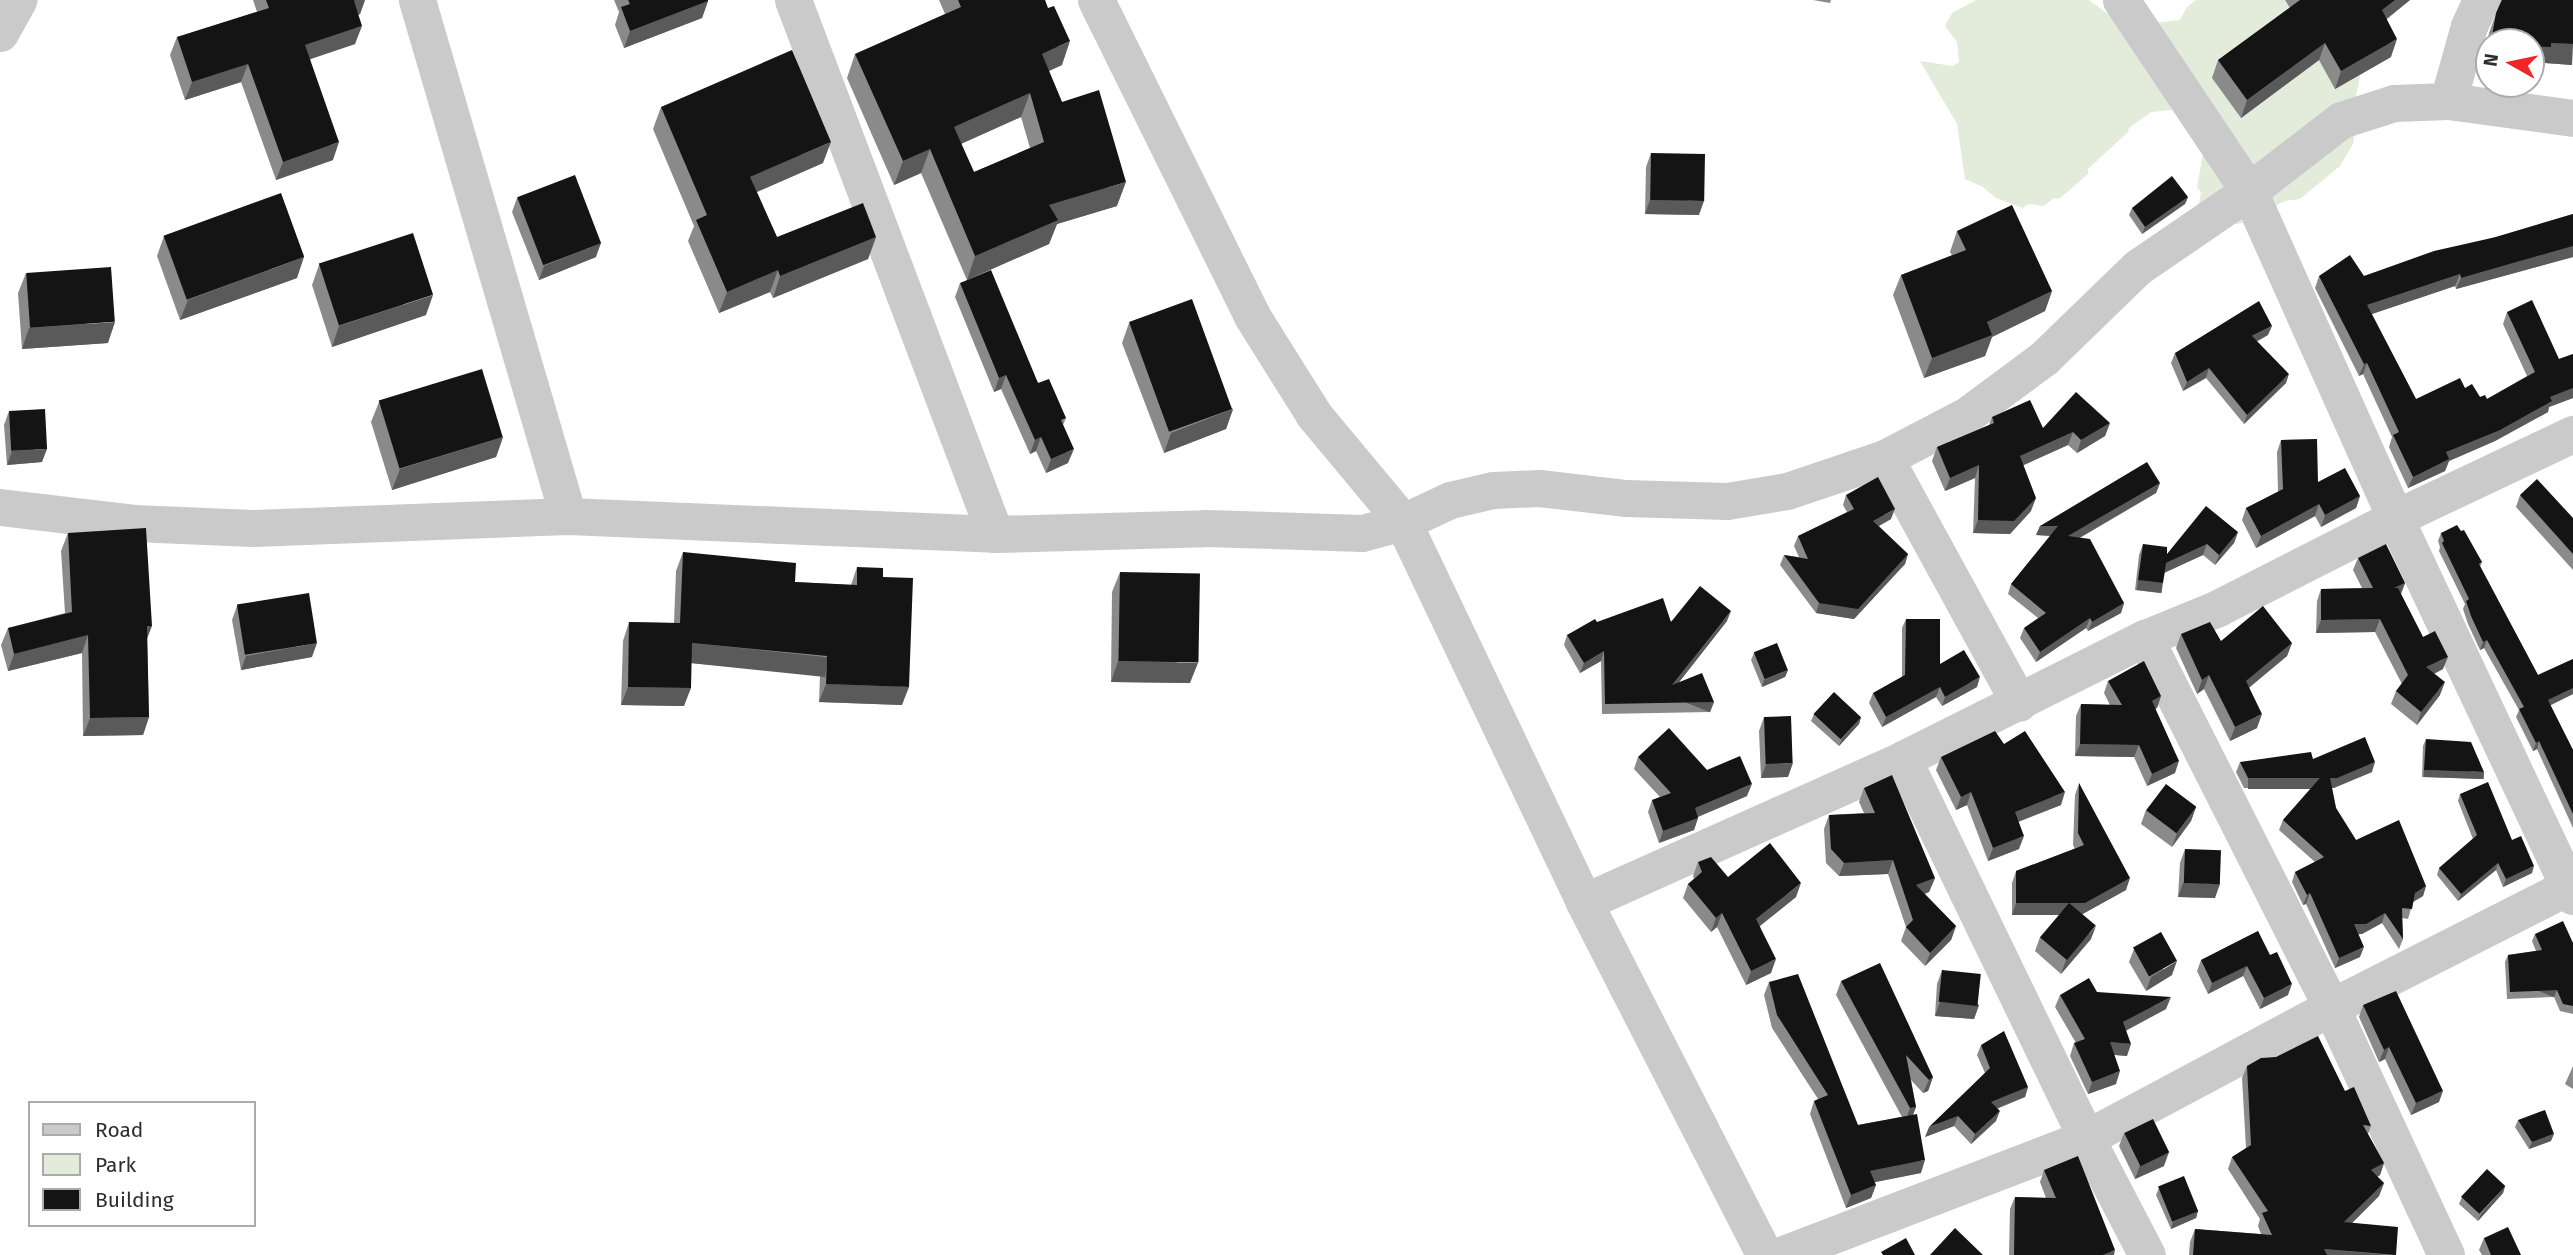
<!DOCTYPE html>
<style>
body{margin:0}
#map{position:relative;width:2573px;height:1255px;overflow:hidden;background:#fff;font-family:"Fira Sans",sans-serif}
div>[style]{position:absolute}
.green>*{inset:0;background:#e3ecda}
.minor>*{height:37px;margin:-18.5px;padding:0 18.5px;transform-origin:18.5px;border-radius:18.5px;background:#cacaca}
.wall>*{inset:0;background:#8a8a8a}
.shaded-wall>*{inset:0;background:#5a5a5a;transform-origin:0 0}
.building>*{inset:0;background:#141414;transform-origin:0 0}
span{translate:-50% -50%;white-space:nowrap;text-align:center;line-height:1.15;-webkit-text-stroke:7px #fff;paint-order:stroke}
.legend{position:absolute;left:28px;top:1101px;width:228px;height:126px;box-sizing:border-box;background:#fff;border:2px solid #ababab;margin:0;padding:9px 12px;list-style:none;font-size:21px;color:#2d2d2d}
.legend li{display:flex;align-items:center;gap:14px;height:35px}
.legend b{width:35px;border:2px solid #ababab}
.north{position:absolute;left:2475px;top:28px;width:70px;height:70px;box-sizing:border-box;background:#fff;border:2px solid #ababab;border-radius:50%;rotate:279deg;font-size:19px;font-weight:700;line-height:28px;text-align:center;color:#2d2d2d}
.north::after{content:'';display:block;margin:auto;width:24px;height:32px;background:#ee2628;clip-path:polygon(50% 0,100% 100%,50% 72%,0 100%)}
</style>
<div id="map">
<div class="green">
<div style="clip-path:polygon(1976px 0,2089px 0,2108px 14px,2145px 24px,2180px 20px,2187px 7px,2196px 0,2376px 0,2356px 96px,2358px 111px,2353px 144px,2340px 166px,2300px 199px,2285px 201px,2243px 223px,2223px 225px,2198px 211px,2201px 192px,2197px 187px,2203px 154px,2176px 106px,2171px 110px,2151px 112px,2129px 128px,2128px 132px,2088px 169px,2088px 174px,2059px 199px,2054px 198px,2043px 206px,2029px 204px,2023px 208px,1996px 198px,1983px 187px,1965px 179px,1957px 124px,1920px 61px,1953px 66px,1959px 62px,1957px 42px,1945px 26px,1952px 13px)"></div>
</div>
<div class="minor">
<div style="left:417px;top:0;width:538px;rotate:73.69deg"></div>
<div style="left:793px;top:0;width:571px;rotate:69.28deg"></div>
<div style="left:1096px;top:0;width:352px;rotate:63.7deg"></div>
<div style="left:1252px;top:316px;width:117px;rotate:57.9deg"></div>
<div style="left:1314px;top:415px;width:139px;rotate:50.2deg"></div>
<div style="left:1403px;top:522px;width:421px;rotate:64.5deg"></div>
<div style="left:1584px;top:902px;width:397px;rotate:62.9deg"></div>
<div style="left:2121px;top:0;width:230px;rotate:56.2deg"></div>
<div style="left:2249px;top:191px;width:116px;rotate:-37.7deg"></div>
<div style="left:2341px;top:120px;width:56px;rotate:-17.8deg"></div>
<div style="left:2394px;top:103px;width:54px;rotate:-2.1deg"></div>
<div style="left:2448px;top:101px;width:126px;rotate:7.7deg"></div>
<div style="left:0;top:33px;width:38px;rotate:-61deg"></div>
<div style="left:2448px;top:101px;width:78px;rotate:-74.4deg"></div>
<div style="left:2469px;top:26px;width:29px;rotate:-65deg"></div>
<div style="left:1885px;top:458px;width:279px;rotate:61.3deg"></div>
<div style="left:0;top:507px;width:135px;rotate:6.8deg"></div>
<div style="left:134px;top:523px;width:119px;rotate:2.4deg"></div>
<div style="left:253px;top:528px;width:315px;rotate:-2.2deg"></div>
<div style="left:568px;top:516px;width:427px;rotate:2.4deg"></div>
<div style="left:995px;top:534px;width:210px;rotate:-1.6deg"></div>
<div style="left:1205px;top:528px;width:157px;rotate:1.8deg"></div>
<div style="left:1362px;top:533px;width:42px;rotate:-15deg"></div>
<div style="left:1403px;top:522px;width:52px;rotate:-25.1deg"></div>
<div style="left:1450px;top:500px;width:44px;rotate:-13.1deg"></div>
<div style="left:1493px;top:490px;width:46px;rotate:-2.5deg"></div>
<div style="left:1539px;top:488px;width:88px;rotate:6.6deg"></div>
<div style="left:1626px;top:498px;width:101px;rotate:1.7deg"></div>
<div style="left:1727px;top:501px;width:61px;rotate:-9.5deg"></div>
<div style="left:1787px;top:491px;width:103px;rotate:-18.6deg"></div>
<div style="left:1885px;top:458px;width:93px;rotate:-27.7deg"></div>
<div style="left:1967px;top:415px;width:96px;rotate:-36.5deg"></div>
<div style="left:2044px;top:358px;width:131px;rotate:-44.1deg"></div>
<div style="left:2138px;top:267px;width:135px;rotate:-34.4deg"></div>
<div style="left:2249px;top:191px;width:358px;rotate:65.9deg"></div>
<div style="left:2395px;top:518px;width:418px;rotate:64.8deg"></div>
<div style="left:2145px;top:638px;width:413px;rotate:63.2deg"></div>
<div style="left:2331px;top:1007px;width:273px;rotate:65.1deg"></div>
<div style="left:1903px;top:759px;width:421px;rotate:64.2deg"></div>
<div style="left:2086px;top:1138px;width:132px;rotate:62.5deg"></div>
<div style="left:1584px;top:902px;width:350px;rotate:-24.1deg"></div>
<div style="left:1903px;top:759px;width:271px;rotate:-26.6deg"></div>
<div style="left:2145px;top:638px;width:79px;rotate:-22.3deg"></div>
<div style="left:2218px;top:608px;width:199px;rotate:-27deg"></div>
<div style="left:2395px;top:518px;width:197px;rotate:-25.3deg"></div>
<div style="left:1781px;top:1255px;width:327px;rotate:-21deg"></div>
<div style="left:2086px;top:1138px;width:278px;rotate:-28.1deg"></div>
<div style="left:2331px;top:1007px;width:271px;rotate:-26.9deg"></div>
</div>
<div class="wall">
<div style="clip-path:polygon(253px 0,365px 0,360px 14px,358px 15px,355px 44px,310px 59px,333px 160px,276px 180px,241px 82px,185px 100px,170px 55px,177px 37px,257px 12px)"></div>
<div style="clip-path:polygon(614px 0,708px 0,708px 1px,702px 18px,624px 48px,615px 25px,619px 12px)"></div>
<div style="clip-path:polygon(evenodd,939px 0,1045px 0,1062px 65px,1049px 71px,1062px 102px,1117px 206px,1057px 224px,1049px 244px,967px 280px,921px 173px,894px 185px,847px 78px,855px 54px,945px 14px,939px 0,1021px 117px,1030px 148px,974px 172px,961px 144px,1021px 117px)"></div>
<div style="clip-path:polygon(1813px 0,1831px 0,1830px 3px)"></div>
<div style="clip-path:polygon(2285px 0,2410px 0,2387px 19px,2391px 57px,2335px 89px,2319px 60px,2241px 118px,2212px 78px,2218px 60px,2290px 8px)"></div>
<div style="clip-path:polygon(2501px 0,2573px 0,2572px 65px,2545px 63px,2543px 67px,2531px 42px,2489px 42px,2489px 65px,2483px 64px,2489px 33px)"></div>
<div style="clip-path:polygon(661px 107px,823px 163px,757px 192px,777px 237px,876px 237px,868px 259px,773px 298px,770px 292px,719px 313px,688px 241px,694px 226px,653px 129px)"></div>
<div style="clip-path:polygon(1651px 153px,1699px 215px,1645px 214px,1646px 167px)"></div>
<div style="clip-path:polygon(2188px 197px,2185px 204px,2142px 234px,2129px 215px,2132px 208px)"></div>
<div style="clip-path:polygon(517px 198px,596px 257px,539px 280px,512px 212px)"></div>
<div style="clip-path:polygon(2573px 214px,2573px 257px,2456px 289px,2455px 286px,2372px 314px,2416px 399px,2465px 388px,2480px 397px,2487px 399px,2527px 376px,2503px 324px,2507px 312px,2559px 359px,2573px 354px,2573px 398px,2549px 407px,2548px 412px,2495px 441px,2449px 461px,2445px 471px,2408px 488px,2389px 447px,2392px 437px,2363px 374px,2359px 376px,2315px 288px,2319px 276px,2364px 276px)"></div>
<div style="clip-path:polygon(1957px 231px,2052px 291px,2045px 311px,1992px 337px,1985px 356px,1924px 378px,1893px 295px,1901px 275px,1952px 255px,1950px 252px)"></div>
<div style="clip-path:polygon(164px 236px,297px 278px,180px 320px,157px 256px)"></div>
<div style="clip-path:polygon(319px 265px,426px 315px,332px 347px,312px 285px)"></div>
<div style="clip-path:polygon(26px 273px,108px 343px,22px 349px,18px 293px)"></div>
<div style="clip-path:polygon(960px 283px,1066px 418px,1063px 425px,1068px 463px,1046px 473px,1036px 451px,1030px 454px,1001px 389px,994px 392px,955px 297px)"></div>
<div style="clip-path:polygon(1129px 323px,1233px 409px,1226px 429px,1164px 453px,1122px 343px)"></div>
<div style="clip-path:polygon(2268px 335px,2257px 341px,2286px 383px,2244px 424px,2206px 378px,2183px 391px,2171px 363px,2175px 353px)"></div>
<div style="clip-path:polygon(379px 402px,503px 437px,496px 457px,392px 490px,371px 422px)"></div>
<div style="clip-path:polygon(9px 411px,42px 462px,7px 465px,4px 425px)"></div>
<div style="clip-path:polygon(1992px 417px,2043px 428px,2110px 423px,2105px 436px,2077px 453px,2068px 445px,2023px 465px,2031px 511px,2010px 534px,1973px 533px,1975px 478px,1945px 491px,1932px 461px,1937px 447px,1989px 425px)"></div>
<div style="clip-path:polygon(2281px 440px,2318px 482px,2360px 496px,2356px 508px,2321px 527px,2315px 516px,2256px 548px,2242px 520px,2246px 508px,2278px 492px,2277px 452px)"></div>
<div style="clip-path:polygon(2160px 483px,2156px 493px,2080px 538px,2124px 603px,2121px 613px,2088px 631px,2086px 628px,2036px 662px,2020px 638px,2024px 628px,2038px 618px,2008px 594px,2011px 584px,2050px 536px,2036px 535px,2040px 526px)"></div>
<div style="clip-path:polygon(1846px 495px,1891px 519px,1879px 526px,1908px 554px,1905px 564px,1854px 619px,1816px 613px,1780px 565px,1784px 555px,1799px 557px,1794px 546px,1798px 536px,1847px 512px,1843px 505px)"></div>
<div style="clip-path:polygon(2520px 495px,2573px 518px,2573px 570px,2516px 507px)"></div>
<div style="clip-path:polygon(2461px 531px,2482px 562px,2480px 567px,2538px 675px,2573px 659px,2573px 694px,2550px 705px,2573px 750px,2573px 828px,2537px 749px,2533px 751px,2516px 717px,2519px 710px,2484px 648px,2480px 650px,2468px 624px,2463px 609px,2465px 604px,2439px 551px,2440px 547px,2438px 541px,2441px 533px)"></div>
<div style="clip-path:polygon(2238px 532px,2234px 543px,2215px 565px,2203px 555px,2165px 572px,2160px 593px,2135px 590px,2139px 555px,2143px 544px,2167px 554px)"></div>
<div style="clip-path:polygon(68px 533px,147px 638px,149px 717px,143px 735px,83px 736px,82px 653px,8px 671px,1px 645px,8px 628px,65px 613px,61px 551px)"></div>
<div style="clip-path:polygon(683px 552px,795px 582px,851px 585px,857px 567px,883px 577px,902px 705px,819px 702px,820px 675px,691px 663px,684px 706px,621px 705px,623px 641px,629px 622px,674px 623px,676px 571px)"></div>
<div style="clip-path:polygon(2358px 558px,2405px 583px,2401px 594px,2423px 637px,2443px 669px,2434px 674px,2440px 695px,2417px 725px,2391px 704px,2396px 691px,2402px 684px,2375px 632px,2316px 633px,2317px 601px,2321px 589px,2362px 588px,2353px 570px)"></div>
<div style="clip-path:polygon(1120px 572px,1190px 683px,1111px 682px,1112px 592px)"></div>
<div style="clip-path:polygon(237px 606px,312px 657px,241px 670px,232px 620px)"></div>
<div style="clip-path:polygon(1906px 619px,1940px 664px,1977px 687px,1942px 706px,1936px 697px,1882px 727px,1869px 703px,1873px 693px,1902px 677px,1902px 628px)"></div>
<div style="clip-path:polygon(1727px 621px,1679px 682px,1714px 702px,1710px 712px,1602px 714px,1601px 661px,1580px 673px,1564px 645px,1567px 635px,1597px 622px)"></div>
<div style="clip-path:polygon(2181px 634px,2221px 641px,2292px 643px,2287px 656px,2249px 688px,2257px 728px,2230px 741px,2204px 689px,2197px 694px,2176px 648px)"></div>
<div style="clip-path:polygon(1754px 653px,1788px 670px,1785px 677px,1762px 687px,1751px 660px)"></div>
<div style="clip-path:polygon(2108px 681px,2161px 696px,2157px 708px,2155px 708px,2175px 773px,2147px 786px,2134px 757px,2075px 756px,2076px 716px,2081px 704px,2110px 705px,2104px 693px)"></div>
<div style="clip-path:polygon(1814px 714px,1861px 717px,1859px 724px,1839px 746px,1811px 721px)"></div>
<div style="clip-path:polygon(1764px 717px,1788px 777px,1761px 778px,1759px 731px)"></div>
<div style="clip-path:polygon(2426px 739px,2481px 779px,2422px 777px,2423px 746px)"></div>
<div style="clip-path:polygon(2004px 744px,2061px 805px,2018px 822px,2019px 849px,1988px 861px,1967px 805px,1956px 810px,1936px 770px,1941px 757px)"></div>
<div style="clip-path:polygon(1638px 757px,1707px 770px,1747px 796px,1698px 817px,1698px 818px,1694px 830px,1659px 843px,1648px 812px,1652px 800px,1660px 797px,1634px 769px)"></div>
<div style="clip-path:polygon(2313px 759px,2372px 772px,2332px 788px,2336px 808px,2356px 840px,2426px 886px,2423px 896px,2413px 902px,2408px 919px,2402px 918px,2403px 939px,2399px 949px,2382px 923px,2362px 934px,2358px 934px,2360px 957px,2335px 968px,2306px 904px,2303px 905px,2292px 882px,2295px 872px,2315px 862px,2279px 830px,2283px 820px,2311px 788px,2244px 788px,2236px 772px,2240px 762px)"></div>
<div style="clip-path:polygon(2079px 783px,2126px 890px,2082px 914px,2091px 939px,2061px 974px,2035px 951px,2040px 937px,2059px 915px,2012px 915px,2012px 883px,2016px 871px,2075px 849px,2073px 845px,2075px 795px)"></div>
<div style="clip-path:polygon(1864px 788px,1935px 878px,1929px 892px,1925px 894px,1956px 926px,1951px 940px,1925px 966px,1901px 941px,1906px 927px,1888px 874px,1839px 876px,1826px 863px,1824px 829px,1829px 815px,1864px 813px,1859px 802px)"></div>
<div style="clip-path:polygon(2460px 794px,2512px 840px,2532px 873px,2503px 887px,2496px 870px,2458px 901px,2437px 875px,2439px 868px,2473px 839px,2458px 801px)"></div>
<div style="clip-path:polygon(2196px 807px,2191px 821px,2172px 847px,2141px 824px,2146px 810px)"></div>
<div style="clip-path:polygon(2185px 849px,2215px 898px,2178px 897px,2180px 863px)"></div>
<div style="clip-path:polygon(1698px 862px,1728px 877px,1796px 897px,1760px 926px,1771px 973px,1746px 985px,1717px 927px,1711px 932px,1683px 898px,1688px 884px,1694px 879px,1693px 876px)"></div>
<div style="clip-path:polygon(2258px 931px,2288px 995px,2260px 1009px,2243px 976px,2208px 994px,2197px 971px,2201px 960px)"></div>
<div style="clip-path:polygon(2535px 934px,2573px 943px,2573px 1014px,2560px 1011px,2554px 997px,2507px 999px,2505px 962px,2508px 955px,2536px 951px,2532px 941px)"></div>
<div style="clip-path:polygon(2134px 949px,2172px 975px,2146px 991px,2129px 962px)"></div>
<div style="clip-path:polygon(1942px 970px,1979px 1005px,1974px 1019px,1935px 1016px,1937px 984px)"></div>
<div style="clip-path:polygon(1841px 981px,1933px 1077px,1928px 1091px,1923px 1093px,1911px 1080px,1916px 1107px,1913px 1115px,1921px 1173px,1874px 1182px,1876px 1185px,1871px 1198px,1846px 1208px,1810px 1114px,1814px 1101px,1818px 1099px,1772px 1028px,1764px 995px,1769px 982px,1858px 1125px,1902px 1117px,1836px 995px)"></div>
<div style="clip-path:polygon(2097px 992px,2166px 1009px,2126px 1030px,2127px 1056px,2114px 1055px,2116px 1084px,2088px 1094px,2070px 1056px,2074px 1043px,2076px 1043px,2055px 1007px,2060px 995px)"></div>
<div style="clip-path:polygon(2363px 1005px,2439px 1102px,2411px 1115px,2385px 1059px,2379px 1062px,2359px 1017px)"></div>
<div style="clip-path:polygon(1981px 1045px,2028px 1087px,2025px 1097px,1997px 1109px,1996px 1121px,1971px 1144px,1954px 1126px,1925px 1137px,1985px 1073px,1977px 1055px)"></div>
<div style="clip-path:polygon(2247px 1066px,2345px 1091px,2371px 1126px,2368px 1134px,2384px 1163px,2380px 1175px,2377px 1177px,2384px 1183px,2379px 1196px,2352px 1223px,2396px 1255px,2189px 1255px,2190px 1242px,2195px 1229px,2261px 1234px,2258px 1226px,2260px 1219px,2228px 1169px,2232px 1157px,2246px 1148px,2242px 1078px)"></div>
<div style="clip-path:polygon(2573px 1066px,2573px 1089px,2565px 1084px)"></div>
<div style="clip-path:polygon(2518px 1120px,2551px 1141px,2529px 1149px,2515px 1127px)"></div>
<div style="clip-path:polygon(2124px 1133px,2164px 1166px,2135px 1179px,2119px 1146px)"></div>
<div style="clip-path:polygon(2044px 1170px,2114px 1255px,2009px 1255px,2010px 1209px,2015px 1197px,2046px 1198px,2040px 1182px)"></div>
<div style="clip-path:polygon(2505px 1186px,2503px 1193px,2478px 1221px,2459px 1204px,2462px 1197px)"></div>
<div style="clip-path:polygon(2159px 1188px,2198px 1211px,2196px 1218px,2171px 1229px,2156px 1195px)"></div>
<div style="clip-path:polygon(2484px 1238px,2521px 1255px,2482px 1255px,2479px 1250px)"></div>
</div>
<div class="shaded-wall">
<div style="clip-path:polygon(355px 0,365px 0,360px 14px,347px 19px,354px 1px)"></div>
<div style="clip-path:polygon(2395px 0,2410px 0,2375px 28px,2382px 10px)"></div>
<div style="clip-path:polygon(708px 1px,702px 18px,624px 48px,630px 31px)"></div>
<div style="clip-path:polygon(362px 26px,355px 44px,299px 63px,305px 45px)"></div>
<div style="clip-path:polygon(2397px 39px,2391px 57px,2335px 89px,2341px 71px)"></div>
<div style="clip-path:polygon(1070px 41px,1062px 65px,1033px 78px,1042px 54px)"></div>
<div style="clip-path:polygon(2325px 43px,2319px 60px,2241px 118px,2247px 100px)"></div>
<div style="clip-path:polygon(2551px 43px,2573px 44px,2572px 65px,2545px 63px,2543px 67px,2531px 67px,2531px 46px)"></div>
<div style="clip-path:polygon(2489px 49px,2489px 65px,2483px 64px)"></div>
<div style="clip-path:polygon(248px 64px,241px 82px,185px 100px,192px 82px)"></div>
<div style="clip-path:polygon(1030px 93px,1021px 117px,945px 151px,954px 127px)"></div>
<div style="clip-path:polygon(339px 142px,333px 160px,276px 180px,283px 162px)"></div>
<div style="clip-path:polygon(831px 142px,823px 163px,743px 198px,750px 177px)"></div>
<div style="clip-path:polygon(930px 149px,921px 173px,894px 185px,903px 161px)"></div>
<div style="clip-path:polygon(1126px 182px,1117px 206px,1057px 224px,1049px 244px,967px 280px,975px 256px,1049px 205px)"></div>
<div style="clip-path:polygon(2188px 197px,2185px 204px,2142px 234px,2145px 227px)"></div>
<div style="clip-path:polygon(1650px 200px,1704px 201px,1699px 215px,1645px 214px)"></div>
<div style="clip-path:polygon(876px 237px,868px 259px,773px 298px,780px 276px)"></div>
<div style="clip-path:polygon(601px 243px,596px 257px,539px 280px,544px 266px)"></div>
<div style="clip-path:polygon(2573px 246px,2573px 257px,2456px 289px,2461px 278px)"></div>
<div style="clip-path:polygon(304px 257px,297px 278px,180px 320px,188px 300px)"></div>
<div style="clip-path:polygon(778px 270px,770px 292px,719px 313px,727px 292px)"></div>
<div style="clip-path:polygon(2460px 274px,2455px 286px,2363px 317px,2367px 305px)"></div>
<div style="clip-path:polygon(2052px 291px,2045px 311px,1992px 337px,1985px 356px,1924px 378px,1932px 358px,1987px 322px)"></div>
<div style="clip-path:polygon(433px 295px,426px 315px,332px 347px,339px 326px)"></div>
<div style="clip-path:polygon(115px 322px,108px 343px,22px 349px,29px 328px)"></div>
<div style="clip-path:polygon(2272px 326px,2268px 335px,2249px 346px,2252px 336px)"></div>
<div style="clip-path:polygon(2367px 363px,2363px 374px,2359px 376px,2364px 364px)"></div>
<div style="clip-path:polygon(2209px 368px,2206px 378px,2183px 391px,2187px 382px)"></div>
<div style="clip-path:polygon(2289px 374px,2286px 383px,2244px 424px,2247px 415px)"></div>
<div style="clip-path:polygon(1006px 375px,1001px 389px,994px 392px,999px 378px)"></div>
<div style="clip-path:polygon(2573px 388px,2573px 398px,2549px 407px,2548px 412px,2495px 441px,2449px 461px,2445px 471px,2408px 488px,2413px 477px,2446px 452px,2550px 397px)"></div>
<div style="clip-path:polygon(1233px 409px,1226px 429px,1164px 453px,1171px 433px)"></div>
<div style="clip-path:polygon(2110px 423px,2105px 436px,2077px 453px,2081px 440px)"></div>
<div style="clip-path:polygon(2073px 432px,2068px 445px,2015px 469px,2020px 456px)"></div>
<div style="clip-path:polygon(503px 437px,496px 457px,392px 490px,400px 469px)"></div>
<div style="clip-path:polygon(1041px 437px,1036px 451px,1030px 454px,1035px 440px)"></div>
<div style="clip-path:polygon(47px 449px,42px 462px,7px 465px,12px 451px)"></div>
<div style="clip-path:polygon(1074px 449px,1068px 463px,1046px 473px,1051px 459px)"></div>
<div style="clip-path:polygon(1979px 465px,1975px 478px,1945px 491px,1950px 478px)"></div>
<div style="clip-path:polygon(2160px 483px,2156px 493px,2065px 546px,2068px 536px)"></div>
<div style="clip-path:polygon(2360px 496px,2356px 508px,2321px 527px,2325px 515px)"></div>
<div style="clip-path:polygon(2036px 498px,2031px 511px,2010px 534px,1973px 533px,1978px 520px)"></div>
<div style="clip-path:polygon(2319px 504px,2315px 516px,2256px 548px,2261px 536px)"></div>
<div style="clip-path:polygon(1895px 509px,1891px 519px,1870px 531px,1873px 521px)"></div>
<div style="clip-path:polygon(2040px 526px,2058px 526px,2054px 536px,2036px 535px)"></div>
<div style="clip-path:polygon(2238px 532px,2234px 543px,2215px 565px,2219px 555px)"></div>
<div style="clip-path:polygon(2207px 544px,2203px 555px,2162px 574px,2166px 563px)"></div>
<div style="clip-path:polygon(1908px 554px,1905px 564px,1854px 619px,1816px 613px,1819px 603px)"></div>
<div style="left:2138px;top:580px;width:25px;height:10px;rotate:7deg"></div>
<div style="clip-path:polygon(2405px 583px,2400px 596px,2394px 588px)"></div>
<div style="clip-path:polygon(2124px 603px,2121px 613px,2088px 631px,2092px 622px)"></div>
<div style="clip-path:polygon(1731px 611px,1727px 621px,1669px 695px,1672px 685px)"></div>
<div style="clip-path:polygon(2090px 618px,2086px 628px,2036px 662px,2040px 652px)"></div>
<div style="clip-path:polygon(2380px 619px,2375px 632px,2316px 633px,2321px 620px)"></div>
<div style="clip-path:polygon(147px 626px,152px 626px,145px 644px)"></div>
<div style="clip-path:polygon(88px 635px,82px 653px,8px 671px,14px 654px)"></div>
<div style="clip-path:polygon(2487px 640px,2484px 648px,2480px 650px,2483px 642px)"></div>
<div style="clip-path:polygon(317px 643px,312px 657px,241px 670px,246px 656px)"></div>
<div style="left:692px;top:643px;width:136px;height:20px;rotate:6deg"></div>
<div style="clip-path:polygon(2292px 643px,2287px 656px,2241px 694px,2246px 681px)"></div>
<div style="clip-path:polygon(1604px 651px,1601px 661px,1580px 673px,1584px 663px)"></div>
<div style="clip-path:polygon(2448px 657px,2443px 669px,2422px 680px,2426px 667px)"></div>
<div style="clip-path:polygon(1118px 661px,1198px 663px,1190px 683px,1111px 682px)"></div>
<div style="clip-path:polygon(1788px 670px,1785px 677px,1762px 687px,1764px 680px)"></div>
<div style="clip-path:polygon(2209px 675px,2204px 689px,2197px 694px,2202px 680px)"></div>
<div style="clip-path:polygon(1980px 677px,1977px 687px,1942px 706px,1945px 697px)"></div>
<div style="clip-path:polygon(2445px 682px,2440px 695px,2417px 725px,2421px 712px)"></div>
<div style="clip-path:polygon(826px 684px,909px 687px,902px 705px,819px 702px)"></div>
<div style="clip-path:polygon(628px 687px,691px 688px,684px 706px,621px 705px)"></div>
<div style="clip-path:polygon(1940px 687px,1936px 697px,1882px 727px,1886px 717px)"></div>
<div style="clip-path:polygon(2573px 688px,2573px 694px,2545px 708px,2548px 700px)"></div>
<div style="clip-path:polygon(2161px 696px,2157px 708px,2147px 713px,2152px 701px)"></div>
<div style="left:1714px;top:702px;width:11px;height:109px;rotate:112deg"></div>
<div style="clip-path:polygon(2262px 714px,2257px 728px,2230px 741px,2235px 727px)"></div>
<div style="clip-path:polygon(149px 717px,143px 735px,83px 736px,90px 718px)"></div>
<div style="clip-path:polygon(1861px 717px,1859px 724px,1839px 746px,1842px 739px)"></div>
<div style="clip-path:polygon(2539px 741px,2537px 749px,2533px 751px,2536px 743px)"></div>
<div style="clip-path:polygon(2080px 744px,2139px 745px,2134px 757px,2075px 756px)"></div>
<div style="clip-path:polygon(2179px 761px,2175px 773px,2147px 786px,2152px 774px)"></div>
<div style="clip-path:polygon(2375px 762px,2372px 772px,2334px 788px,2326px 788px,2330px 778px)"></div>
<div style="clip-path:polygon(1793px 763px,1788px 777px,1761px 778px,1766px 764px)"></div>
<div style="left:2424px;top:770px;width:60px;height:7px;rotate:2deg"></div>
<div style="left:2248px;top:778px;width:72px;height:11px"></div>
<div style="clip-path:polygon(1752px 784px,1747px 796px,1690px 820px,1695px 808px)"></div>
<div style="clip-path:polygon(1971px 792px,1967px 805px,1956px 810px,1961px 797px)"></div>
<div style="clip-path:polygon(2065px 792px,2061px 805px,2010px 825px,2015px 812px)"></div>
<div style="clip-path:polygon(2196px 807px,2191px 821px,2172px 847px,2177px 833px)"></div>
<div style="clip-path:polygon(1698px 818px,1694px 830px,1659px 843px,1663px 831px)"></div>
<div style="clip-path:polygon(2024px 836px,2019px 849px,1988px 861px,1993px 848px)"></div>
<div style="clip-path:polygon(1893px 860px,1888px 874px,1839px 876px,1844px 863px)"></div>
<div style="clip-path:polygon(2498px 863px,2496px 870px,2458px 901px,2461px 894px)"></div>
<div style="clip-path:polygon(2534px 866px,2532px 873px,2503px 887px,2506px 879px)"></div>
<div style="clip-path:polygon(1935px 878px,1929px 892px,1911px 899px,1916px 885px)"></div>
<div style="clip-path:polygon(2130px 878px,2126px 890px,2081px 915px,2012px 915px,2016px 903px)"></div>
<div style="clip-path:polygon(1801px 883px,1796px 897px,1751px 933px,1756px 919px)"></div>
<div style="clip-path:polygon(2183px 883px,2220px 884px,2215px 898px,2178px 897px)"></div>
<div style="clip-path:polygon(2426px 886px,2423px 896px,2411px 903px,2415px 893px)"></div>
<div style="clip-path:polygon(2310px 893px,2306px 904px,2303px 905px,2307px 895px)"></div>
<div style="clip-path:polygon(1722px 913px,1717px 927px,1711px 932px,1716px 918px)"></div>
<div style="clip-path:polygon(2385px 913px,2382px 923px,2362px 934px,2350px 935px,2354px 924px)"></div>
<div style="clip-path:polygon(1956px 926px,1951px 940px,1925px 966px,1930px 953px)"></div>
<div style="clip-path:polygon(2096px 926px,2091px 939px,2061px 974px,2066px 960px)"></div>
<div style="clip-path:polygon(2364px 947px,2360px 957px,2335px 968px,2339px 958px)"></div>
<div style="clip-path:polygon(1776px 959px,1771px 973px,1746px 985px,1751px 971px)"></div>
<div style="clip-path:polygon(2177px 961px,2172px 975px,2146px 991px,2151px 977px)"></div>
<div style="clip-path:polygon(2247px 966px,2243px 976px,2208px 994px,2212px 983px)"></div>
<div style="clip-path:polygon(2292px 984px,2288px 995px,2260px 1009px,2264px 998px)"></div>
<div style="left:2557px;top:990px;width:8px;height:47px;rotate:113deg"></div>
<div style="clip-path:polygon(2171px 997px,2166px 1009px,2118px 1035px,2123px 1022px)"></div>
<div style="clip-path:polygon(1940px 1002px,1979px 1005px,1974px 1019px,1935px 1016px)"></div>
<div style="clip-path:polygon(2110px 1042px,2131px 1044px,2127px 1056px,2105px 1054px)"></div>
<div style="clip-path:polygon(2389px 1047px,2385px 1059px,2379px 1062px,2384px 1050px)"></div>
<div style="clip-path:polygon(2120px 1071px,2116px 1084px,2088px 1094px,2092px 1082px)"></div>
<div style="clip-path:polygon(1933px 1077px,1928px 1091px,1923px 1093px,1929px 1080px)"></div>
<div style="clip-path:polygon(2028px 1087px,2025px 1097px,1987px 1112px,1991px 1102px)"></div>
<div style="clip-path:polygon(2443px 1091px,2439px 1102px,2411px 1115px,2416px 1103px)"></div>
<div style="clip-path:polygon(1916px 1107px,1911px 1120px,1905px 1122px,1910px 1108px)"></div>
<div style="clip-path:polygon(2000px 1111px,1996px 1121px,1971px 1144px,1975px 1134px)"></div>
<div style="clip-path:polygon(1958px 1116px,1954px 1126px,1925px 1137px,1929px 1127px)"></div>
<div style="clip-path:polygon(2554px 1134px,2551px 1141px,2529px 1149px,2532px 1142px)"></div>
<div style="clip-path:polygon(2169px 1152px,2164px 1166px,2135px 1179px,2140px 1165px)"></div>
<div style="clip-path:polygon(1925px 1160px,1921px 1173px,1866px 1184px,1870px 1171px)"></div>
<div style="clip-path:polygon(2384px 1163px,2380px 1175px,2367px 1183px,2371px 1170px)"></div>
<div style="clip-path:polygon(2384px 1183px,2379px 1196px,2340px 1235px,2344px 1222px)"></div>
<div style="clip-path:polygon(1876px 1185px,1871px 1198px,1846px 1208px,1851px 1195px)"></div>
<div style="clip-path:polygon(2505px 1186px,2503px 1193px,2478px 1221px,2481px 1214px)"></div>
<div style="clip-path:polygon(2198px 1211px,2196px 1218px,2171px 1229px,2173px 1222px)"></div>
<div style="clip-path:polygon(2324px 1249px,2388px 1255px,2322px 1255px)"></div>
<div style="clip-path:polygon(2115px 1250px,2114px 1255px,2103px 1255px)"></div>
</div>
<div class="building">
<div style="clip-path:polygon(266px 0,355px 0,354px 1px,362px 26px,305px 45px,339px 142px,283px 162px,248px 64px,192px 82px,177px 37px,269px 8px)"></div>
<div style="clip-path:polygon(628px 0,708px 0,708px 1px,630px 31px,621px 7px,630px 4px)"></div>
<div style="clip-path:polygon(evenodd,958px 0,1045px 0,1048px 8px,1054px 6px,1070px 41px,1042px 54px,1062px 102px,1099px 90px,1126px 182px,1049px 205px,1058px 220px,975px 256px,930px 149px,903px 161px,855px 54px,961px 7px,958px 0,1030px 93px,1044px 142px,974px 172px,954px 127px,1030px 93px)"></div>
<div style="clip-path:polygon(2300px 0,2395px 0,2382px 10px,2397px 39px,2341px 71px,2325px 43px,2247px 100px,2218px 60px)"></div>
<div style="clip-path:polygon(2502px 0,2573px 0,2573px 44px,2551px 43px,2551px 47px,2531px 46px,2531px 42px,2491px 42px,2496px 13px)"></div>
<div style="clip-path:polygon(792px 50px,831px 142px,750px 177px,777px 237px,863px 203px,876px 237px,780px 276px,778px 270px,727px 292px,696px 220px,707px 215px,661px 107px)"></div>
<div style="left:1651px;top:153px;width:54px;height:47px;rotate:1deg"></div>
<div style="left:575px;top:175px;width:73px;height:62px;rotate:69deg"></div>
<div style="clip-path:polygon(2172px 176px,2188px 197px,2145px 227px,2132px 208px)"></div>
<div style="left:281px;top:193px;width:68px;height:125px;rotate:70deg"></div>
<div style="clip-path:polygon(2012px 205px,2052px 291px,1987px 322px,1992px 335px,1932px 358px,1901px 275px,1966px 250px,1957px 231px)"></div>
<div style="clip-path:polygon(2573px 214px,2573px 246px,2461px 278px,2460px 274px,2367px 305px,2416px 399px,2460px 378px,2465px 388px,2472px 384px,2480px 397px,2485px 395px,2487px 399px,2535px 372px,2507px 312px,2532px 300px,2559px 359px,2573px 354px,2573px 388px,2550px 397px,2552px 401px,2500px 430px,2446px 452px,2449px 459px,2413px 477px,2393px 435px,2399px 432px,2367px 363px,2364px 364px,2319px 276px,2350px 255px,2364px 276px,2434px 251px,2496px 237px)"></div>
<div style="left:413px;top:233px;width:65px;height:99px;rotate:72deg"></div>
<div style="left:111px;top:267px;width:55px;height:85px;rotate:86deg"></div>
<div style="clip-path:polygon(991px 270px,1038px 383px,1049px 379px,1066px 418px,1061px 420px,1074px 449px,1051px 459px,1041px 437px,1035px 440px,1006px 375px,999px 378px,960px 283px)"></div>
<div style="left:1192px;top:299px;width:117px;height:67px;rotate:70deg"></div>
<div style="clip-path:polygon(2259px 301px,2272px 326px,2252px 336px,2289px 374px,2247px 415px,2209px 368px,2187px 382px,2175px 353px)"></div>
<div style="left:482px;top:369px;width:71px;height:108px;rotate:73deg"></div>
<div style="clip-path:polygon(2076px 392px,2110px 423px,2081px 440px,2073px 432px,2020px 456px,2036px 498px,2014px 521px,1978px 520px,1979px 465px,1950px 478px,1937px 447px,1994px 423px,1992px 417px,2030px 400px,2043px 428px)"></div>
<div style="left:45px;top:409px;width:40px;height:36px;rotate:87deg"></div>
<div style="clip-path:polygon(2317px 439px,2318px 482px,2345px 468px,2360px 496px,2325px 515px,2319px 504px,2261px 536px,2246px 508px,2283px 489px,2281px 440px)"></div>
<div style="clip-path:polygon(2147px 462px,2160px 483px,2068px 536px,2090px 539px,2124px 603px,2092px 622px,2090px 618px,2040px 652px,2024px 628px,2046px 613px,2011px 584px,2058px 526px,2040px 526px)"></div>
<div style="clip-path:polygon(1878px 477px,1895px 509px,1873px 521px,1908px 554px,1858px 609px,1819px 603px,1784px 555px,1808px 559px,1798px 536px,1854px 509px,1846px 495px)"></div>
<div style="clip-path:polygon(2537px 479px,2573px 518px,2573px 554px,2520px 495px)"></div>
<div style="clip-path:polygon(2206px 506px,2238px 532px,2219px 555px,2207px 544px,2166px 563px,2163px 583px,2138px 580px,2143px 544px,2167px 547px,2167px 554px)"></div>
<div style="clip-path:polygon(2457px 525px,2461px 531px,2464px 530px,2482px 562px,2479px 564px,2538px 675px,2573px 659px,2573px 688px,2548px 700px,2573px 750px,2573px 814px,2539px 741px,2536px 743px,2519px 709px,2524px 707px,2487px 640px,2483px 642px,2471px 616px,2466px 601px,2469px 599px,2442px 543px,2444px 541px,2441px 533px)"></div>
<div style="clip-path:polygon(146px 528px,152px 626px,147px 626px,149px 717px,90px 718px,88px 635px,14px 654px,8px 628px,72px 612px,68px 533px)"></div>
<div style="clip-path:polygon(2386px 544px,2405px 583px,2394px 588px,2398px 588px,2423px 637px,2435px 631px,2448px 657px,2426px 667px,2445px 682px,2421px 712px,2396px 691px,2408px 675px,2380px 619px,2321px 620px,2321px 589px,2373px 588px,2358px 558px)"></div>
<div style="clip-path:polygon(683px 552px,796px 563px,795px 582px,857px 585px,857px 567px,883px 568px,883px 577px,913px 578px,909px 687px,826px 684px,827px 656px,692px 643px,691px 688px,628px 687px,629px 622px,680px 623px)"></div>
<div style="left:1120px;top:572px;width:80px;height:89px;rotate:1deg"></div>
<div style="clip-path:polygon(1700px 586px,1731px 611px,1672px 685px,1702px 673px,1714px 702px,1605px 704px,1604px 651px,1584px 663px,1567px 635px,1595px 619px,1597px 622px,1663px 598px,1671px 622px)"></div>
<div style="left:309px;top:593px;width:51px;height:73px;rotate:81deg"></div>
<div style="clip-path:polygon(2263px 606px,2292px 643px,2246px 681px,2262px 714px,2235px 727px,2209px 675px,2202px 680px,2181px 634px,2210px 622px,2221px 641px)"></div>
<div style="clip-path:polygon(1906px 619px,1940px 619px,1940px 664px,1964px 650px,1980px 677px,1945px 697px,1940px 687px,1886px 717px,1873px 693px,1905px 675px)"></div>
<div style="left:1777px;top:643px;width:29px;height:25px;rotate:68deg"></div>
<div style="clip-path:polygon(2144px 661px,2161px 696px,2152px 701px,2179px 761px,2152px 774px,2139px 745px,2080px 744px,2081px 704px,2122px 705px,2108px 681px)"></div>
<div style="left:1834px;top:692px;width:37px;height:30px;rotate:43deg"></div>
<div style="left:1791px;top:716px;width:47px;height:27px;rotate:88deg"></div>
<div style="clip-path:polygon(1669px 728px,1707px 770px,1740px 756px,1752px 784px,1695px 808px,1698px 818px,1663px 831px,1652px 800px,1671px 793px,1638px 757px)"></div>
<div style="clip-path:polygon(1995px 731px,2004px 744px,2025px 731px,2065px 792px,2015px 812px,2024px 836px,1993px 848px,1971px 792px,1961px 797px,1941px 757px)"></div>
<div style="clip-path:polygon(2365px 737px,2375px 762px,2337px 778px,2330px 778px,2336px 808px,2356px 840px,2399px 820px,2426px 886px,2415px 893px,2412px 909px,2402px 908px,2403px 939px,2385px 913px,2366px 924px,2354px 924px,2364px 947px,2339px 958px,2310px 893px,2307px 895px,2295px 872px,2324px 857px,2283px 820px,2320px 778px,2248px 778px,2240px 762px,2311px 752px,2313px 759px)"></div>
<div style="clip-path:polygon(2426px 739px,2471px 742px,2484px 772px,2424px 770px)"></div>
<div style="clip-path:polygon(1892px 775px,1935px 878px,1916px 885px,1956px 926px,1930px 953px,1906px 927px,1913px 920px,1893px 860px,1844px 863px,1831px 849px,1829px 815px,1875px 813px,1864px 788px)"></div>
<div style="clip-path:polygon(2488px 782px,2512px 840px,2521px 836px,2534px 866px,2506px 879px,2498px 863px,2461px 894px,2439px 868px,2477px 835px,2460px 794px)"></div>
<div style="clip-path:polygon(2079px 783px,2130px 878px,2085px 903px,2016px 903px,2016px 871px,2084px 845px,2078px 833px)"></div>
<div style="left:2166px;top:784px;width:38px;height:33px;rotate:37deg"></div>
<div style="clip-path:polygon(1770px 843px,1801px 883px,1756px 919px,1776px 959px,1751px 971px,1722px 913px,1716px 918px,1688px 884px,1702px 872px,1698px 862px,1711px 857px,1728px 877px)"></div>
<div style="left:2185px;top:849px;width:36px;height:34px;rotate:2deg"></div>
<div style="left:2069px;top:903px;width:35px;height:45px;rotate:40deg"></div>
<div style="clip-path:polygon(2563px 921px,2573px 943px,2573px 1006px,2563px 1004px,2557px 990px,2510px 992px,2508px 955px,2542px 950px,2535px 934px)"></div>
<div style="clip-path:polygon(2258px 931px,2270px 955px,2277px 952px,2292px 984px,2264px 998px,2247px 966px,2212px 983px,2201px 960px)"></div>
<div style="left:2161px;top:932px;width:33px;height:32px;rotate:61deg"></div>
<div style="clip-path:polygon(1880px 963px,1933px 1077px,1929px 1080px,1906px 1055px,1916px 1107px,1910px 1108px,1841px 981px)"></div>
<div style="left:1942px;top:970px;width:39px;height:32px;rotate:6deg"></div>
<div style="clip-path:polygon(1798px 974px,1858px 1125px,1917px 1114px,1925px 1160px,1870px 1171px,1876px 1185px,1851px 1195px,1814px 1101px,1828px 1095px,1777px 1015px,1769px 982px)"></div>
<div style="clip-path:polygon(2089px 978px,2097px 992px,2171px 997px,2123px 1022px,2131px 1044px,2110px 1042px,2120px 1071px,2092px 1082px,2074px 1043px,2085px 1039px,2060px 995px)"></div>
<div style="clip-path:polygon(2396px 991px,2443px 1091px,2416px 1103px,2389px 1047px,2384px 1050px,2363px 1005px)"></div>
<div style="clip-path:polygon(2004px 1031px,2028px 1087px,1991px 1102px,2000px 1111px,1975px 1134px,1958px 1116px,1929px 1127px,1990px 1068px,1981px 1045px)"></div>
<div style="clip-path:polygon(2318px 1036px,2345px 1091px,2354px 1087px,2371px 1126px,2363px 1125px,2384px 1163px,2371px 1170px,2384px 1183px,2344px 1222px,2398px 1227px,2396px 1255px,2324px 1249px,2327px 1255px,2193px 1255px,2195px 1229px,2272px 1235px,2262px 1213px,2268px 1211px,2232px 1157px,2251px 1145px,2247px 1066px,2261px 1058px,2276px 1057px)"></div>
<div style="clip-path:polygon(2545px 1110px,2554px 1134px,2532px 1142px,2518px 1120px)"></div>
<div style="left:2153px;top:1119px;width:37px;height:32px;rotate:64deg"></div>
<div style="clip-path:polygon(2078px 1156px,2115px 1250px,2103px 1255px,2014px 1255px,2015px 1197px,2056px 1198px,2044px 1170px)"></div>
<div style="left:2487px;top:1169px;width:25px;height:38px;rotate:43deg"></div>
<div style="left:2184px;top:1176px;width:38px;height:28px;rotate:68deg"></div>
<div style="clip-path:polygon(2508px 1227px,2521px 1255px,2491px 1255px,2484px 1238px)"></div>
<div style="clip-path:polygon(1955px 1228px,1983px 1255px,1930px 1255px)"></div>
<div style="clip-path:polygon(1906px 1238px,1915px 1255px,1883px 1255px,1881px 1252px)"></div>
</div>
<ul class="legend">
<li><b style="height:9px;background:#cacaca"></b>Road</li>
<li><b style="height:19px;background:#e3ecda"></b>Park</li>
<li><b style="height:19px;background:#141414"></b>Building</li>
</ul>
<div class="north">N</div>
</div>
